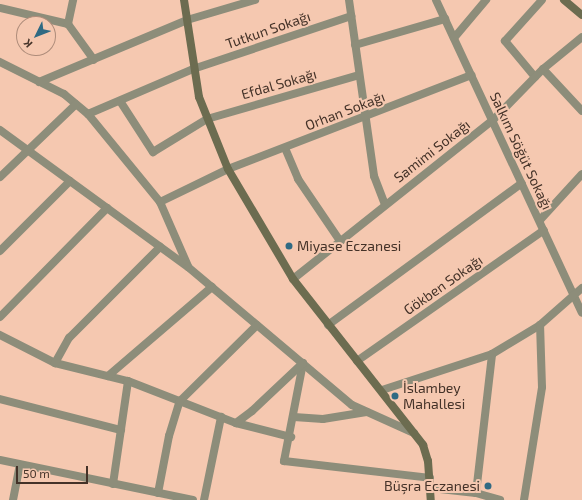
<!DOCTYPE html>
<meta charset="utf-8">
<style>
body{margin:0}
#map{position:relative;width:582px;height:500px;overflow:hidden;background:#f5c8b0;font-family:"Exo 2",sans-serif}
div>[style]{position:absolute}
.minor>*{height:8px;margin:-4px;padding:0 4px;transform-origin:4px;border-radius:4px;background:#8d8d7a}
.tertiary>*{height:8px;margin:-4px;padding:0 4px;transform-origin:4px;border-radius:4px;background:#8d8d7a}
.secondary>*{height:8px;margin:-4px;padding:0 4px;transform-origin:4px;border-radius:4px;background:#6c6c50}
.dots>*{width:11px;height:11px;translate:-50% -50%;box-sizing:border-box;border:2px solid #f5c8b0;border-radius:50%}
span{translate:-50% -50%;white-space:nowrap;text-align:center;line-height:1.15;-webkit-text-stroke:4px #f5c8b0;paint-order:stroke}
.street-label{font-size:14px;color:#443228}
.poi-label{font-size:14px;color:#443228}
.left{translate:0 -50%;text-align:left}
.right{translate:-100% -50%;text-align:right}
.north{position:absolute;left:16px;top:16px;width:40px;height:40px;box-sizing:border-box;background:#f5c8b0;border:1px solid #ae8c7a;border-radius:50%;rotate:227deg;font-size:11px;font-weight:700;line-height:16px;text-align:center;color:#443228}
.north::after{content:'';display:block;margin:auto;width:14px;height:18px;background:#306a83;clip-path:polygon(50% 0,100% 100%,50% 72%,0 100%)}
.scale{position:absolute;left:16px;top:466px;width:72px;height:18px;box-sizing:border-box;border:2px solid #443228;border-top:0;padding-left:5px;font-size:12px;line-height:14px;white-space:nowrap;color:#443228;-webkit-text-stroke:3px #f5c8b0;paint-order:stroke}
</style>
<div id="map">
<div class="minor">
<div style="left:349px;top:0;width:178px;rotate:81.9deg"></div>
<div style="left:374px;top:176px;width:30px;rotate:69deg"></div>
<div style="left:436px;top:0;width:345px;rotate:65deg"></div>
<div style="left:0;top:8px;width:70px;rotate:13.2deg"></div>
<div style="left:68px;top:24px;width:44px;rotate:54.2deg"></div>
<div style="left:68px;top:24px;width:25px;rotate:-78deg"></div>
<div style="left:454px;top:38px;width:50px;rotate:-49.9deg"></div>
<div style="left:355px;top:45px;width:94px;rotate:-16.1deg"></div>
<div style="left:0;top:62px;width:72px;rotate:26.6deg"></div>
<div style="left:64px;top:94px;width:31px;rotate:40deg"></div>
<div style="left:88px;top:114px;width:114px;rotate:50.7deg"></div>
<div style="left:160px;top:202px;width:70px;rotate:66.4deg"></div>
<div style="left:543px;top:69px;width:57px;rotate:47.1deg"></div>
<div style="left:535px;top:77px;width:47px;rotate:-129.8deg"></div>
<div style="left:505px;top:41px;width:55px;rotate:-47.9deg"></div>
<div style="left:39px;top:82px;width:160px;rotate:-22.7deg"></div>
<div style="left:120px;top:101px;width:61px;rotate:57.1deg"></div>
<div style="left:153px;top:152px;width:63px;rotate:-31.4deg"></div>
<div style="left:207px;top:119px;width:158px;rotate:-16.1deg"></div>
<div style="left:88px;top:114px;width:114px;rotate:-23.2deg"></div>
<div style="left:193px;top:69px;width:167px;rotate:-18.5deg"></div>
<div style="left:0;top:130px;width:233px;rotate:36.1deg"></div>
<div style="left:188px;top:267px;width:214px;rotate:40.1deg"></div>
<div style="left:352px;top:405px;width:68px;rotate:24.3deg"></div>
<div style="left:285px;top:148px;width:34px;rotate:67deg"></div>
<div style="left:298px;top:179px;width:75px;rotate:55.9deg"></div>
<div style="left:0;top:177px;width:105px;rotate:-43.8deg"></div>
<div style="left:160px;top:202px;width:76px;rotate:-25.9deg"></div>
<div style="left:228px;top:169px;width:261px;rotate:-21.1deg"></div>
<div style="left:540px;top:220px;width:62px;rotate:-47.6deg"></div>
<div style="left:0;top:251px;width:99px;rotate:-45deg"></div>
<div style="left:293px;top:279px;width:256px;rotate:-38.5deg"></div>
<div style="left:493px;top:120px;width:71px;rotate:-45.6deg"></div>
<div style="left:543px;top:69px;width:50px;rotate:-39.4deg"></div>
<div style="left:0;top:317px;width:153px;rotate:-45.5deg"></div>
<div style="left:328px;top:325px;width:240px;rotate:-36.2deg"></div>
<div style="left:0;top:335px;width:62px;rotate:27deg"></div>
<div style="left:55px;top:363px;width:75px;rotate:13.9deg"></div>
<div style="left:128px;top:381px;width:116px;rotate:21.3deg"></div>
<div style="left:236px;top:423px;width:57px;rotate:14.3deg"></div>
<div style="left:357px;top:361px;width:228px;rotate:-35deg"></div>
<div style="left:55px;top:363px;width:29px;rotate:-61deg"></div>
<div style="left:69px;top:338px;width:129px;rotate:-45deg"></div>
<div style="left:303px;top:363px;width:100px;rotate:101deg"></div>
<div style="left:284px;top:461px;width:147px;rotate:6.6deg"></div>
<div style="left:108px;top:376px;width:137px;rotate:-40.6deg"></div>
<div style="left:382px;top:390px;width:116px;rotate:-18.1deg"></div>
<div style="left:492px;top:354px;width:56px;rotate:-31.1deg"></div>
<div style="left:540px;top:325px;width:56px;rotate:-41.4deg"></div>
<div style="left:0;top:399px;width:125px;rotate:14.4deg"></div>
<div style="left:294px;top:417px;width:29px;rotate:4deg"></div>
<div style="left:323px;top:419px;width:44px;rotate:-9.2deg"></div>
<div style="left:236px;top:423px;width:20px;rotate:-37deg"></div>
<div style="left:252px;top:411px;width:70px;rotate:-43.3deg"></div>
<div style="left:0;top:460px;width:197px;rotate:11.7deg"></div>
<div style="left:113px;top:484px;width:104px;rotate:-81.7deg"></div>
<div style="left:431px;top:488px;width:45px;rotate:6.3deg"></div>
<div style="left:476px;top:493px;width:25px;rotate:16deg"></div>
<div style="left:158px;top:493px;width:58px;rotate:-79.1deg"></div>
<div style="left:169px;top:436px;width:37px;rotate:-73deg"></div>
<div style="left:180px;top:401px;width:108px;rotate:-44.6deg"></div>
<div style="left:476px;top:493px;width:140px;rotate:-83.4deg"></div>
<div style="left:13px;top:500px;width:36px;rotate:-79deg"></div>
<div style="left:204px;top:500px;width:85px;rotate:-78.4deg"></div>
<div style="left:524px;top:500px;width:114px;rotate:-80.9deg"></div>
<div style="left:542px;top:387px;width:62px;rotate:-91.8deg"></div>
</div>
<div class="tertiary">
<div style="left:187px;top:20px;width:71px;rotate:-16.4deg"></div>
</div>
<div class="secondary">
<div style="left:184px;top:0;width:98px;rotate:81.2deg"></div>
<div style="left:199px;top:97px;width:78px;rotate:68.1deg"></div>
<div style="left:228px;top:169px;width:128px;rotate:59.4deg"></div>
<div style="left:293px;top:279px;width:211px;rotate:51.9deg"></div>
<div style="left:423px;top:445px;width:17px;rotate:73deg"></div>
<div style="left:428px;top:461px;width:39px;rotate:86deg"></div>
<div style="left:564px;top:0;width:23px;rotate:40deg"></div>
</div>
<div class="dots">
<div style="left:289px;top:246px;background:#306a83"></div>
<div style="left:395px;top:396px;background:#306a83"></div>
<div style="left:488px;top:486px;background:#306a83"></div>
</div>
<div class="street-label">
<span style="left:268px;top:30px;rotate:-19deg">Tutkun Sokağı</span>
<span style="left:279px;top:84px;rotate:-16deg">Efdal Sokağı</span>
<span style="left:345px;top:111px;rotate:-21deg">Orhan Sokağı</span>
<span style="left:432px;top:151px;rotate:-38deg">Samimi Sokağı</span>
<span style="left:521px;top:151px;rotate:65deg">Salkım Söğüt Sokağı</span>
<span style="left:443px;top:285px;rotate:-35deg">Gökben Sokağı</span>
</div>
<div class="poi-label">
<span class="left" style="left:297px;top:246px">Miyase Eczanesi</span>
<span class="left" style="left:403px;top:396px">İslambey<br>Mahallesi</span>
<span class="right" style="left:480px;top:486px">Büşra Eczanesi</span>
</div>
<div class="north">K</div>
<div class="scale">50 m</div>
</div>
